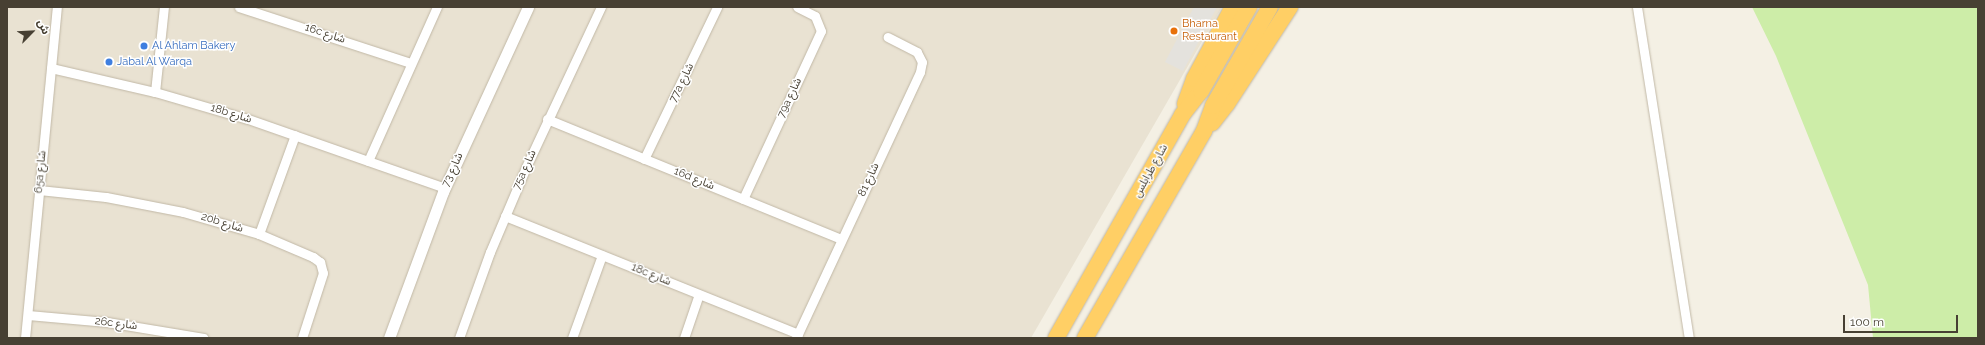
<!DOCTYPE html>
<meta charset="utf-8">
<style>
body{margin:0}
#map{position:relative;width:1985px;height:345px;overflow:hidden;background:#f4f0e4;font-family:Raleway,"Noto Sans Arabic",sans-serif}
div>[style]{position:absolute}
.residential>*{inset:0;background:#e9e2d2}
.green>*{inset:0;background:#cdeda8}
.parking>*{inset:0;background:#e4e2dd}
.roads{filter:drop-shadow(0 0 1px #c1b8a6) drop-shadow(0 0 1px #c1b8a6)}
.minor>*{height:9px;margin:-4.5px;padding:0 4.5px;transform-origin:4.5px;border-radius:4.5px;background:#fff}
.tertiary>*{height:11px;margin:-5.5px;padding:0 5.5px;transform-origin:5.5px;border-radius:5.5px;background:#fff}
.motorway>*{height:16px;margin:-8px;padding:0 8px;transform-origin:8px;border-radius:8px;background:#ffcf65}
.dots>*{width:11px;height:11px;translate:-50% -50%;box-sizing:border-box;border:2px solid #fff;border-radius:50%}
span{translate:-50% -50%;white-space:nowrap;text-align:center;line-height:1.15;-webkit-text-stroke:3px #fff;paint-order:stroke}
.food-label{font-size:11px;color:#c56008}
.left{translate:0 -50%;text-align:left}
.street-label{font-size:11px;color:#474033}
.shop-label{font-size:11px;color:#366cbe}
.frame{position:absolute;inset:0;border:8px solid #474033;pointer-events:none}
.north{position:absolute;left:12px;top:12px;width:40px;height:40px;-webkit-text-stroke:3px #fff;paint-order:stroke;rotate:66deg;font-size:11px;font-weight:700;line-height:16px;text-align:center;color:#474033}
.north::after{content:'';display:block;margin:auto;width:14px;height:18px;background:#474033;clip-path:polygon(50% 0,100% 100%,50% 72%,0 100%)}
.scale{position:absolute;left:1843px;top:315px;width:115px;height:18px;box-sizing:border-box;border:2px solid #474033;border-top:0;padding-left:5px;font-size:12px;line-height:14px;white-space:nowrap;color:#474033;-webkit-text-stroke:3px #fff;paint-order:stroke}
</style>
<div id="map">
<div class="residential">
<div style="clip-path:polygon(7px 7px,1222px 7px,1031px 338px,7px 338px)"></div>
</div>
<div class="green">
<div style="clip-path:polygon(1752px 7px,1978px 7px,1978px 338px,1873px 338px,1868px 285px,1776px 56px)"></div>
</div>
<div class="parking">
<div style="clip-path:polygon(1194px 7px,1217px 7px,1183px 71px,1165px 62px)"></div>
</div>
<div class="roads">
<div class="minor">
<div style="left:239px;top:7px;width:180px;rotate:18.1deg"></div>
<div style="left:1637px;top:7px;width:335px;rotate:81.1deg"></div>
<div style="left:51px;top:68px;width:107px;rotate:13deg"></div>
<div style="left:155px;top:92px;width:97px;rotate:16.2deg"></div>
<div style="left:248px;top:119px;width:209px;rotate:19.3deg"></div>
<div style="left:155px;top:92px;width:85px;rotate:-84deg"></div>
<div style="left:547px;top:119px;width:318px;rotate:22.2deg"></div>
<div style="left:644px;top:159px;width:169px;rotate:-64.3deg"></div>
<div style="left:368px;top:161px;width:169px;rotate:-65.9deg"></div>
<div style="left:39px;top:190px;width:67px;rotate:6deg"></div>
<div style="left:106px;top:197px;width:78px;rotate:11deg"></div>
<div style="left:183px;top:212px;width:79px;rotate:16.1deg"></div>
<div style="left:259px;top:234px;width:59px;rotate:23.1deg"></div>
<div style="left:313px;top:257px;width:9px;rotate:36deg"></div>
<div style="left:320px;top:262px;width:11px;rotate:75deg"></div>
<div style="left:323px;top:273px;width:68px;rotate:107.9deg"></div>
<div style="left:743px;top:199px;width:185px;rotate:-65.1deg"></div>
<div style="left:821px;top:31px;width:16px;rotate:-112deg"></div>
<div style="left:815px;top:16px;width:20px;rotate:-153deg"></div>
<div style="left:505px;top:216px;width:316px;rotate:21.9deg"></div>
<div style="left:259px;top:234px;width:105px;rotate:-70deg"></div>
<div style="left:28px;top:315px;width:79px;rotate:5.1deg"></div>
<div style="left:107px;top:322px;width:98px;rotate:9.4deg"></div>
<div style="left:25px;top:338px;width:333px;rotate:-84.5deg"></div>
<div style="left:459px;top:338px;width:91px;rotate:-70.2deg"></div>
<div style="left:490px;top:252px;width:92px;rotate:-67deg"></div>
<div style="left:526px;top:167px;width:177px;rotate:-64.9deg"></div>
<div style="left:572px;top:338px;width:88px;rotate:-70.1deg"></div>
<div style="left:684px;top:338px;width:46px;rotate:-71.2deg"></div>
<div style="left:796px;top:338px;width:293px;rotate:-65deg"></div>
<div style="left:920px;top:72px;width:10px;rotate:-79deg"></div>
<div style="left:922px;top:62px;width:11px;rotate:-117deg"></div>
<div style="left:917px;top:52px;width:33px;rotate:-153deg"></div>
</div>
<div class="tertiary">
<div style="left:389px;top:338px;width:156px;rotate:-69.7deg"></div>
<div style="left:443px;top:192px;width:204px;rotate:-65.3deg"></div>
</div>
<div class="motorway">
<div style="left:1185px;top:104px;width:27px;rotate:-70deg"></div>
<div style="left:1194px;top:79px;width:82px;rotate:-61.6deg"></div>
<div style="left:1212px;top:123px;width:24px;rotate:-52deg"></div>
<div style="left:1227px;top:104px;width:116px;rotate:-57deg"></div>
<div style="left:1056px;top:338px;width:256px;rotate:-60.5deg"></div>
<div style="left:1182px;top:115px;width:31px;rotate:-52deg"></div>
<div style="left:1201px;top:91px;width:97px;rotate:-60.3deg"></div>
<div style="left:1085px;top:338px;width:239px;rotate:-60.1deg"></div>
<div style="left:1204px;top:131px;width:27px;rotate:-70deg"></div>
<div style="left:1213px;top:106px;width:114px;rotate:-60.1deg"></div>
</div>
</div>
<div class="dots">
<div style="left:1174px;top:31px;background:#e8710a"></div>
<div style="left:144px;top:46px;background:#3f7fe0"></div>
<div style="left:109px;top:62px;background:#3f7fe0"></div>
</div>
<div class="food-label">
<span class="left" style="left:1182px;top:31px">Bharna<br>Restaurant</span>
</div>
<div class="street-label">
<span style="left:325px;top:34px;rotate:18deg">16c شارع</span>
<span style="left:682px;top:83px;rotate:-64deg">77a شارع</span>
<span style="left:790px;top:98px;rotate:-65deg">79a شارع</span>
<span style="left:231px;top:114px;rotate:17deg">18b شارع</span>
<span style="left:453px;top:170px;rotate:-66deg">شارع 73</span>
<span style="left:525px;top:170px;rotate:-66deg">75a شارع</span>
<span style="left:1151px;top:171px;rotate:-61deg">شارع طرابلس</span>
<span style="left:41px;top:172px;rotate:-85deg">65a شارع</span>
<span style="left:694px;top:179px;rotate:22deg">16d شارع</span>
<span style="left:869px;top:180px;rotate:-65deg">شارع 81</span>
<span style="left:222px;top:223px;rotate:17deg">20b شارع</span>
<span style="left:651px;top:275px;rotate:22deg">18c شارع</span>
<span style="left:116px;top:324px;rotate:7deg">26c شارع</span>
</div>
<div class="shop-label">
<span class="left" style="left:152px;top:46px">Al Ahlam Bakery</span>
<span class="left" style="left:117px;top:62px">Jabal Al Warqa</span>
</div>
<div class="frame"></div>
<div class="north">ش</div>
<div class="scale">100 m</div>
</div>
